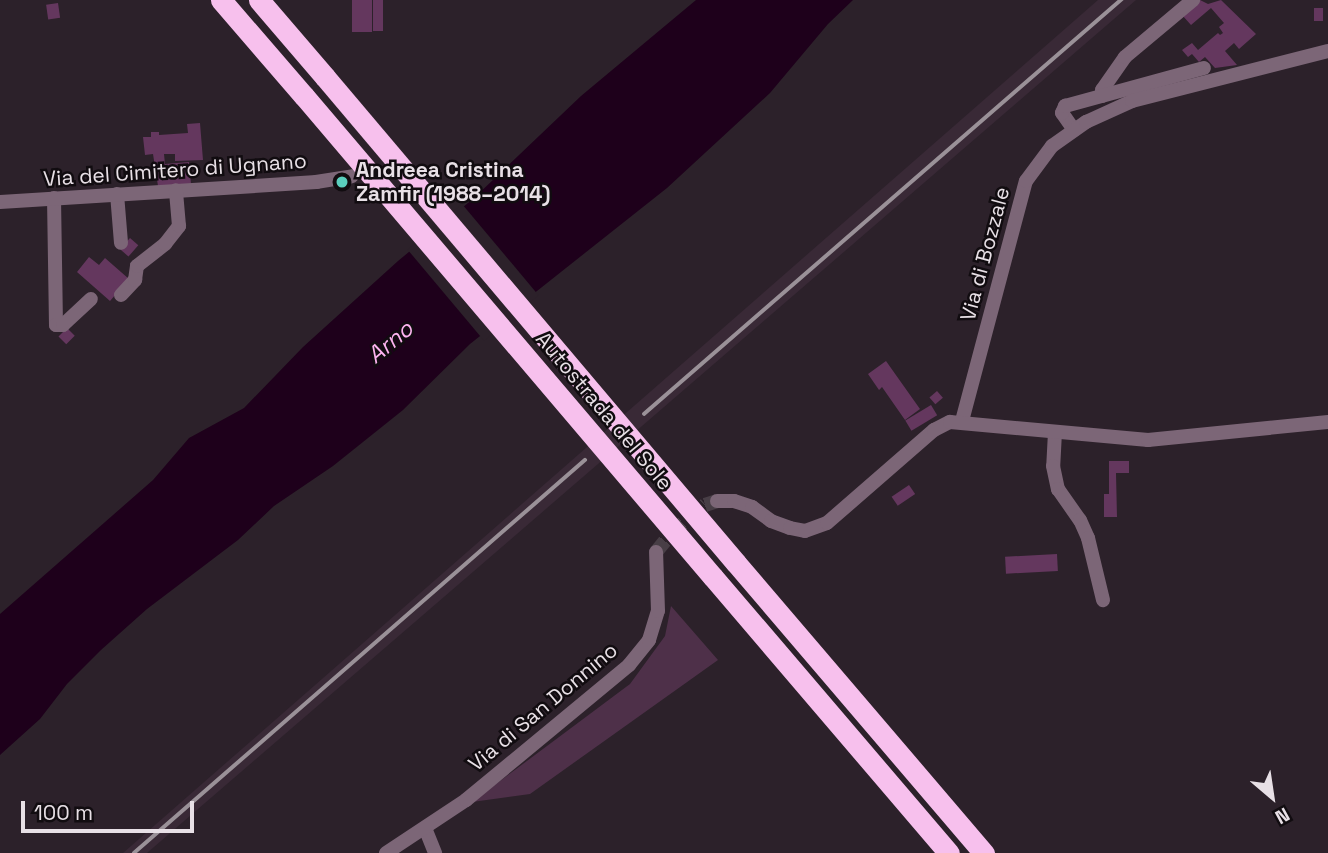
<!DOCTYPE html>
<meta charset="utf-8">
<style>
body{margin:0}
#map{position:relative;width:1328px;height:853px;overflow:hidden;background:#2c212a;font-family:"Space Grotesk",sans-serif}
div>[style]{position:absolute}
.built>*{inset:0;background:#392936}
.green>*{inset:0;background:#4e3049}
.water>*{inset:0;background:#1e001b}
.pier>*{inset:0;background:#2c212a;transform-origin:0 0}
.building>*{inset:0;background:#64375e;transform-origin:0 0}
.minor-tunnel>*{height:14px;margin-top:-7px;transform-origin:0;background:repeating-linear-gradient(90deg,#483e46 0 14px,transparent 0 21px)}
.minor>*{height:14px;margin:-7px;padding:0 7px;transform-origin:7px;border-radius:7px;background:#7c6677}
.highway>*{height:21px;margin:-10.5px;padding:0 10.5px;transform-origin:10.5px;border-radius:10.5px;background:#f7c0ed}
.rail>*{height:3.5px;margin:-1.75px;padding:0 1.75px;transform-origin:1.75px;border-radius:1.75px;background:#9a9198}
.highway-bridge>*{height:21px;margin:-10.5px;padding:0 10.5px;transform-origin:10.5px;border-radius:10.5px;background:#f7c0ed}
.dots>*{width:19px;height:19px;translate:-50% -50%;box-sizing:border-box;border:4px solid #110c10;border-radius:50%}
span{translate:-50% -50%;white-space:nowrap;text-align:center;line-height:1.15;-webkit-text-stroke:5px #110c10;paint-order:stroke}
.street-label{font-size:21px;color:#e8e0e6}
.poi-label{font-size:21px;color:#e8e0e6;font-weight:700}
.left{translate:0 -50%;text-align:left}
.water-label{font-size:23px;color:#fcb3ef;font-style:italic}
.north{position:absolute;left:1237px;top:762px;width:70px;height:70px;-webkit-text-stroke:5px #110c10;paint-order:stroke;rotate:151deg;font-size:19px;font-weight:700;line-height:28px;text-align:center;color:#e8e0e6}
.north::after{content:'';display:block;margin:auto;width:24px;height:32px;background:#e8e0e6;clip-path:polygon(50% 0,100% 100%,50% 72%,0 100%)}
.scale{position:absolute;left:21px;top:801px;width:173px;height:32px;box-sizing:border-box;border:4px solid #e8e0e6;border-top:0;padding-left:9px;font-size:21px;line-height:24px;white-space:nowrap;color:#e8e0e6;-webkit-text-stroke:5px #110c10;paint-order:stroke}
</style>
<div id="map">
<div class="built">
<div style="clip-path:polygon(1098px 0,1136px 0,147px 853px,123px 853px)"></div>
</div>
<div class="green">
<div style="clip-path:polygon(671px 606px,718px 660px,530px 794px,472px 802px,630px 684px,665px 636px)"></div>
</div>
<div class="water">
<div style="clip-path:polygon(696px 0,853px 0,828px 24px,770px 93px,667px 188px,470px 344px,403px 410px,333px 466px,274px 506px,238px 540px,147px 609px,101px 650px,67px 684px,40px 719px,0 755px,0 614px,153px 480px,189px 438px,244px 408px,303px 347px,398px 261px,474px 198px,581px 96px)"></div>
</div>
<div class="pier">
<div style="left:462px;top:204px;width:119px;height:71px;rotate:50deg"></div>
</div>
<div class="building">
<div style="left:352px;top:0;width:20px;height:32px"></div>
<div style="left:373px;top:0;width:10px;height:31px"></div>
<div style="clip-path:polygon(1200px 0,1208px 4px,1221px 0,1256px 34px,1239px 49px,1234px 43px,1225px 51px,1237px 65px,1215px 68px,1205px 57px,1199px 62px,1192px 54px,1188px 57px,1182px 50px,1192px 43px,1198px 50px,1218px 33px,1220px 35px,1223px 33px,1219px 27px,1224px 23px,1211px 8px,1191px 25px,1182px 15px)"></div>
<div style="left:58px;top:3px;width:15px;height:12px;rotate:82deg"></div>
<div style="left:1314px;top:8px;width:9px;height:13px"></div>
<div style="clip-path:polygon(200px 123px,203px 160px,175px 161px,175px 154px,164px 154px,165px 164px,189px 162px,191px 184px,158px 186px,153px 154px,145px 155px,143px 137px,151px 137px,151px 132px,159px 132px,159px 135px,188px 133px,187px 124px)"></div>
<div style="left:130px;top:238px;width:11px;height:15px;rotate:41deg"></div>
<div style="clip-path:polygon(89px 257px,99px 265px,105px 258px,129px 279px,110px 301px,77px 272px)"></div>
<div style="left:67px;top:328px;width:11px;height:12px;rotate:45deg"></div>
<div style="clip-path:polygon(886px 361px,920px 409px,905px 420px,882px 387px,879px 390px,868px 374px)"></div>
<div style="left:937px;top:391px;width:9px;height:10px;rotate:49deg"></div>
<div style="left:931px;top:405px;width:12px;height:30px;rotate:59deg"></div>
<div style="clip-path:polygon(1109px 461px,1129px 461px,1129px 473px,1116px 473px,1117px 517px,1104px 517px,1104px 494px,1109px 494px)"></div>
<div style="left:909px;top:485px;width:11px;height:21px;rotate:56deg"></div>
<div style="left:1057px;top:554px;width:17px;height:52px;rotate:87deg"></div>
</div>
<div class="minor-tunnel">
<div style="left:656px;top:552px;width:26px;rotate:-51deg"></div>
<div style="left:672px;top:532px;width:43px;rotate:-39.3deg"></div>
<div style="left:705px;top:505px;width:13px;rotate:-18deg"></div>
</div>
<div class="minor">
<div style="left:1102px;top:96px;width:6px;rotate:-90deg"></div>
<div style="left:1102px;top:90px;width:40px;rotate:-55.1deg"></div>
<div style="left:1125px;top:57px;width:89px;rotate:-40deg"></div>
<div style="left:1074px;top:130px;width:21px;rotate:-125deg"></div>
<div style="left:1062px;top:113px;width:8px;rotate:-67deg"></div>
<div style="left:1065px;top:106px;width:144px;rotate:-15.3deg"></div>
<div style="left:117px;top:194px;width:49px;rotate:85.3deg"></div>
<div style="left:54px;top:198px;width:127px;rotate:89.1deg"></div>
<div style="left:56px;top:325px;width:7px"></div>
<div style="left:63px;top:325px;width:38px;rotate:-43deg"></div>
<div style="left:0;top:202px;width:317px;rotate:-3.6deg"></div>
<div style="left:316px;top:182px;width:36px;rotate:-9deg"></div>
<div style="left:121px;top:295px;width:21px;rotate:-47deg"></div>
<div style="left:135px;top:280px;width:14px;rotate:-82deg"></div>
<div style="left:137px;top:266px;width:36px;rotate:-38deg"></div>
<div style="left:165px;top:244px;width:23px;rotate:-52deg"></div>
<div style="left:179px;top:226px;width:36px;rotate:-95deg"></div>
<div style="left:962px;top:421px;width:248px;rotate:-75.1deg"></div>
<div style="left:1026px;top:181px;width:44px;rotate:-53.4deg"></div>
<div style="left:1052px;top:146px;width:42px;rotate:-35.2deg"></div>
<div style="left:1086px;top:122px;width:51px;rotate:-24.5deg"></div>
<div style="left:1132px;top:101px;width:202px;rotate:-14.3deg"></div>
<div style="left:1055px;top:432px;width:34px;rotate:93deg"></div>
<div style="left:1053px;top:466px;width:24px;rotate:78deg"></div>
<div style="left:1058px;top:489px;width:38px;rotate:55deg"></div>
<div style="left:1080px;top:520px;width:20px;rotate:66deg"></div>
<div style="left:1088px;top:538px;width:64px;rotate:76.4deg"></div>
<div style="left:717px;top:501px;width:17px"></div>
<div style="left:734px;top:501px;width:19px;rotate:18deg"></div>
<div style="left:752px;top:507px;width:24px;rotate:36deg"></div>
<div style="left:771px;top:521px;width:20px;rotate:20deg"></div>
<div style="left:790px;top:528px;width:15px;rotate:11deg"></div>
<div style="left:805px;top:531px;width:23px;rotate:-20deg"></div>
<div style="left:827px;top:523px;width:142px;rotate:-41deg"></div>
<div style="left:934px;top:430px;width:18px;rotate:-27deg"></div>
<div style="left:950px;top:422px;width:199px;rotate:5.2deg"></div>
<div style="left:1148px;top:440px;width:181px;rotate:-5.7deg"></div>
<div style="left:425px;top:828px;width:27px;rotate:68deg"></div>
<div style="left:386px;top:853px;width:96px;rotate:-33.5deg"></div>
<div style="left:466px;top:800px;width:212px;rotate:-39.6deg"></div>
<div style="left:629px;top:665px;width:32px;rotate:-51deg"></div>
<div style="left:649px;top:640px;width:30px;rotate:-73deg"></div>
<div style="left:658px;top:611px;width:59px;rotate:-91.9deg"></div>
</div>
<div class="highway">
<div style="left:221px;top:0;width:127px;rotate:49.2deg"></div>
<div style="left:259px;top:0;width:101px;rotate:49.4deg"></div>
<div style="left:736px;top:563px;width:382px;rotate:49.5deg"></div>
<div style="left:713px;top:577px;width:363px;rotate:49.5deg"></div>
</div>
<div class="rail">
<div style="left:644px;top:414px;width:632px;rotate:-40.96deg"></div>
<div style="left:134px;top:853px;width:598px;rotate:-41.07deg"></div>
</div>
<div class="highway-bridge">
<div style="left:325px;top:77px;width:636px;rotate:49.78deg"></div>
<div style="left:304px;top:96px;width:631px;rotate:49.63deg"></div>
</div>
<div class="dots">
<div style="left:342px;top:182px;background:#5acebd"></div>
</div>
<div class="street-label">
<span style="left:175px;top:170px;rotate:-4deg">Via del Cimitero di Ugnano</span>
<span style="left:985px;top:254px;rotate:-75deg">Via di Bozzale</span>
<span style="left:604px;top:411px;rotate:50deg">Autostrada del Sole</span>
<span style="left:543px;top:707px;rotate:-40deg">Via di San Donnino</span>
</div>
<div class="poi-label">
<span class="left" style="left:356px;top:182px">Andreea Cristina<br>Zamfir (1988–2014)</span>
</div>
<div class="water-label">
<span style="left:390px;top:342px;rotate:-40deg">Arno</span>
</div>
<div class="north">N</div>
<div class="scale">100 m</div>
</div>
